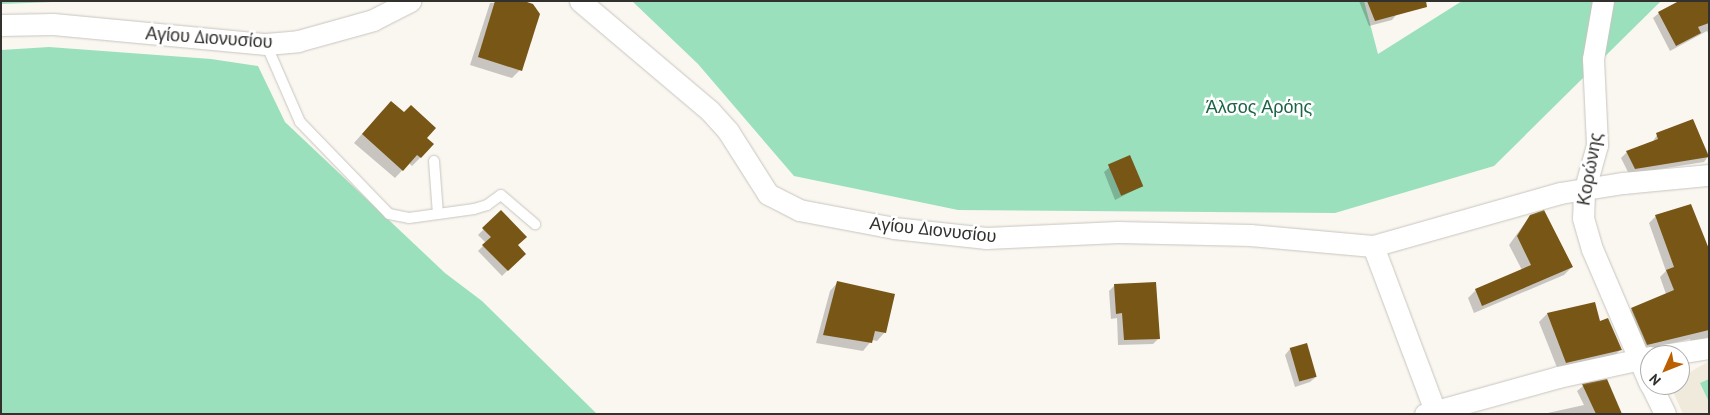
<!DOCTYPE html>
<meta charset="utf-8">
<style>
body{margin:0}
#map{position:relative;width:1710px;height:415px;overflow:hidden;background:#faf7f1;font-family:"PT Sans",sans-serif}
div>[style]{position:absolute}
.built>*{inset:0;background:#f0eadd}
.green>*{inset:0;background:#9be0bc}
.shadow>*{inset:0;background:#0003}
.building>*{inset:0;background:#785616;transform-origin:0 0}
.roads{filter:drop-shadow(0 0 1px #c8c5bf) drop-shadow(0 0 1px #c8c5bf)}
.lane>*{height:10px;margin:-5px;padding:0 5px;transform-origin:5px;border-radius:5px;background:#fff}
.street>*{height:21px;margin:-10.5px;padding:0 10.5px;transform-origin:10.5px;border-radius:10.5px;background:#fff}
span{translate:-50% -50%;white-space:nowrap;text-align:center;line-height:1.15;-webkit-text-stroke:5px #fff;paint-order:stroke}
.street-label{font-size:18px;color:#32312e}
.park-label{font-size:18px;color:#1e6446}
.frame{position:absolute;inset:0;border:2px solid #32312e;pointer-events:none}
.north{position:absolute;left:1640px;top:345px;width:50px;height:50px;box-sizing:border-box;background:#fff;border:1px solid #adadab;border-radius:50%;rotate:226deg;font-size:14px;font-weight:700;line-height:20px;text-align:center;color:#32312e}
.north::after{content:'';display:block;margin:auto;width:18px;height:22px;background:#bb6000;clip-path:polygon(50% 0,100% 100%,50% 72%,0 100%)}
</style>
<div id="map">
<div class="built">
<div style="clip-path:polygon(1709px 361px,1709px 414px,1683px 414px,1670px 385px,1680px 385px,1680px 378px)"></div>
</div>
<div class="green">
<div style="clip-path:polygon(1px 1px,79px 1px,1px 4px)"></div>
<div style="clip-path:polygon(632px 1px,1364px 1px,1378px 54px,1462px 1px,1661px 1px,1494px 166px,1335px 213px,958px 210px,794px 176px,698px 64px)"></div>
<div style="clip-path:polygon(49px 47px,211px 59px,258px 66px,285px 122px,445px 273px,482px 301px,597px 414px,1px 414px,1px 50px)"></div>
<div style="clip-path:polygon(1709px 379px,1709px 402px,1700px 383px)"></div>
</div>
<div class="shadow">
<div style="clip-path:polygon(520px 1px,520px 70px,512px 78px,470px 65px,490px 3px)"></div>
<div style="clip-path:polygon(1359px 1px,1400px 1px,1397px 14px,1392px 20px,1369px 26px)"></div>
<div style="clip-path:polygon(1709px 1px,1709px 35px,1707px 31px,1670px 51px,1653px 18px,1659px 13px)"></div>
<div style="clip-path:polygon(383px 110px,404px 114px,425px 138px,420px 158px,412px 166px,409px 163px,395px 178px,354px 143px)"></div>
<div style="clip-path:polygon(1692px 120px,1709px 155px,1704px 162px,1629px 174px,1621px 158px,1627px 152px,1652px 143px,1657px 135px)"></div>
<div style="clip-path:polygon(1110px 167px,1142px 186px,1115px 200px,1104px 172px)"></div>
<div style="clip-path:polygon(501px 212px,517px 245px,524px 254px,502px 276px,478px 251px,486px 243px,478px 235px)"></div>
<div style="clip-path:polygon(1530px 216px,1572px 267px,1564px 275px,1474px 313px,1468px 298px,1476px 290px,1522px 270px,1509px 245px)"></div>
<div style="clip-path:polygon(1656px 216px,1709px 252px,1709px 344px,1691px 343px,1690px 339px,1640px 351px,1625px 316px,1632px 309px,1666px 294px,1660px 277px,1666px 271px,1649px 223px)"></div>
<div style="clip-path:polygon(838px 282px,885px 332px,877px 341px,872px 340px,863px 351px,816px 343px,830px 291px)"></div>
<div style="clip-path:polygon(1115px 285px,1159px 338px,1153px 344px,1118px 345px,1117px 318px,1111px 319px,1109px 291px)"></div>
<div style="clip-path:polygon(1547px 314px,1600px 323px,1620px 350px,1612px 358px,1558px 370px,1539px 322px)"></div>
<div style="clip-path:polygon(1290px 349px,1316px 377px,1310px 382px,1295px 387px,1285px 355px)"></div>
<div style="clip-path:polygon(1583px 386px,1620px 414px,1543px 414px,1584px 405px,1577px 391px)"></div>
</div>
<div class="building">
<div style="clip-path:polygon(495px 1px,524px 1px,533px 4px,540px 14px,522px 71px,478px 57px)"></div>
<div style="clip-path:polygon(1367px 1px,1426px 1px,1427px 7px,1375px 21px)"></div>
<div style="clip-path:polygon(1679px 1px,1709px 1px,1709px 23px,1698px 27px,1701px 33px,1676px 46px,1658px 12px)"></div>
<div style="clip-path:polygon(391px 101px,404px 112px,411px 105px,436px 128px,427px 138px,434px 144px,421px 158px,417px 155px,403px 171px,362px 134px)"></div>
<div style="clip-path:polygon(1693px 119px,1709px 157px,1635px 169px,1626px 151px,1658px 139px,1656px 133px)"></div>
<div style="left:1130px;top:155px;width:34px;height:24px;rotate:67deg"></div>
<div style="clip-path:polygon(1691px 204px,1709px 249px,1709px 330px,1647px 345px,1631px 308px,1674px 290px,1666px 270px,1674px 267px,1655px 215px)"></div>
<div style="clip-path:polygon(501px 210px,527px 237px,518px 245px,526px 254px,508px 271px,482px 245px,491px 237px,482px 228px)"></div>
<div style="clip-path:polygon(1544px 210px,1573px 267px,1482px 306px,1475px 289px,1531px 265px,1517px 236px,1530px 215px)"></div>
<div style="clip-path:polygon(837px 281px,895px 294px,886px 333px,875px 331px,872px 343px,823px 335px)"></div>
<div style="clip-path:polygon(1156px 282px,1160px 339px,1124px 340px,1122px 313px,1116px 314px,1114px 284px)"></div>
<div style="clip-path:polygon(1595px 302px,1600px 321px,1608px 318px,1622px 350px,1566px 363px,1547px 313px)"></div>
<div style="left:1307px;top:343px;width:35px;height:18px;rotate:74deg"></div>
<div style="clip-path:polygon(1607px 379px,1622px 414px,1596px 414px,1582px 384px)"></div>
</div>
<div class="roads">
<div class="lane">
<div style="left:266px;top:44px;width:85px;rotate:66.4deg"></div>
<div style="left:300px;top:122px;width:128px;rotate:45.9deg"></div>
<div style="left:389px;top:214px;width:20px;rotate:11deg"></div>
<div style="left:409px;top:218px;width:66px;rotate:-7.9deg"></div>
<div style="left:474px;top:209px;width:14px;rotate:-17deg"></div>
<div style="left:487px;top:205px;width:17px;rotate:-36deg"></div>
<div style="left:501px;top:195px;width:45px;rotate:40.5deg"></div>
<div style="left:434px;top:161px;width:53px;rotate:85.7deg"></div>
</div>
<div class="street">
<div style="left:580px;top:1px;width:170px;rotate:40.2deg"></div>
<div style="left:710px;top:111px;width:27px;rotate:48deg"></div>
<div style="left:728px;top:131px;width:75px;rotate:57.6deg"></div>
<div style="left:768px;top:194px;width:35px;rotate:27deg"></div>
<div style="left:799px;top:210px;width:97px;rotate:10.7deg"></div>
<div style="left:894px;top:228px;width:93px;rotate:6.2deg"></div>
<div style="left:986px;top:238px;width:132px;rotate:-2.6deg"></div>
<div style="left:1118px;top:232px;width:132px;rotate:1.3deg"></div>
<div style="left:1250px;top:235px;width:123px;rotate:5.1deg"></div>
<div style="left:1373px;top:246px;width:194px;rotate:-15.8deg"></div>
<div style="left:1560px;top:193px;width:64px;rotate:-9deg"></div>
<div style="left:1623px;top:183px;width:84px;rotate:-5.4deg"></div>
<div style="left:1603px;top:1px;width:59px;rotate:99.8deg"></div>
<div style="left:1593px;top:59px;width:86px;rotate:87.3deg"></div>
<div style="left:1597px;top:145px;width:49px;rotate:105.5deg"></div>
<div style="left:1584px;top:192px;width:26px;rotate:92deg"></div>
<div style="left:1583px;top:218px;width:32px;rotate:74deg"></div>
<div style="left:1592px;top:249px;width:147px;rotate:66.8deg"></div>
<div style="left:1px;top:25px;width:52px;rotate:-1.1deg"></div>
<div style="left:53px;top:24px;width:214px;rotate:5.4deg"></div>
<div style="left:266px;top:44px;width:32px;rotate:-5deg"></div>
<div style="left:298px;top:41px;width:78px;rotate:-15.6deg"></div>
<div style="left:373px;top:20px;width:42px;rotate:-27.2deg"></div>
<div style="left:1373px;top:246px;width:179px;rotate:69.4deg"></div>
<div style="left:1664px;top:355px;width:46px;rotate:-8.8deg"></div>
<div style="left:1651px;top:385px;width:32px;rotate:64deg"></div>
<div style="left:1425px;top:414px;width:138px;rotate:-15.5deg"></div>
<div style="left:1558px;top:377px;width:94px;rotate:-12.3deg"></div>
</div>
</div>
<div class="street-label">
<span style="left:209px;top:38px;rotate:4deg">Αγίου Διονυσίου</span>
<span style="left:1590px;top:169px;rotate:-80deg">Κορώνης</span>
<span style="left:933px;top:230px;rotate:6deg">Αγίου Διονυσίου</span>
</div>
<div class="park-label">
<span style="left:1259px;top:107px">Άλσος Αρόης</span>
</div>
<div class="frame"></div>
<div class="north">N</div>
</div>
